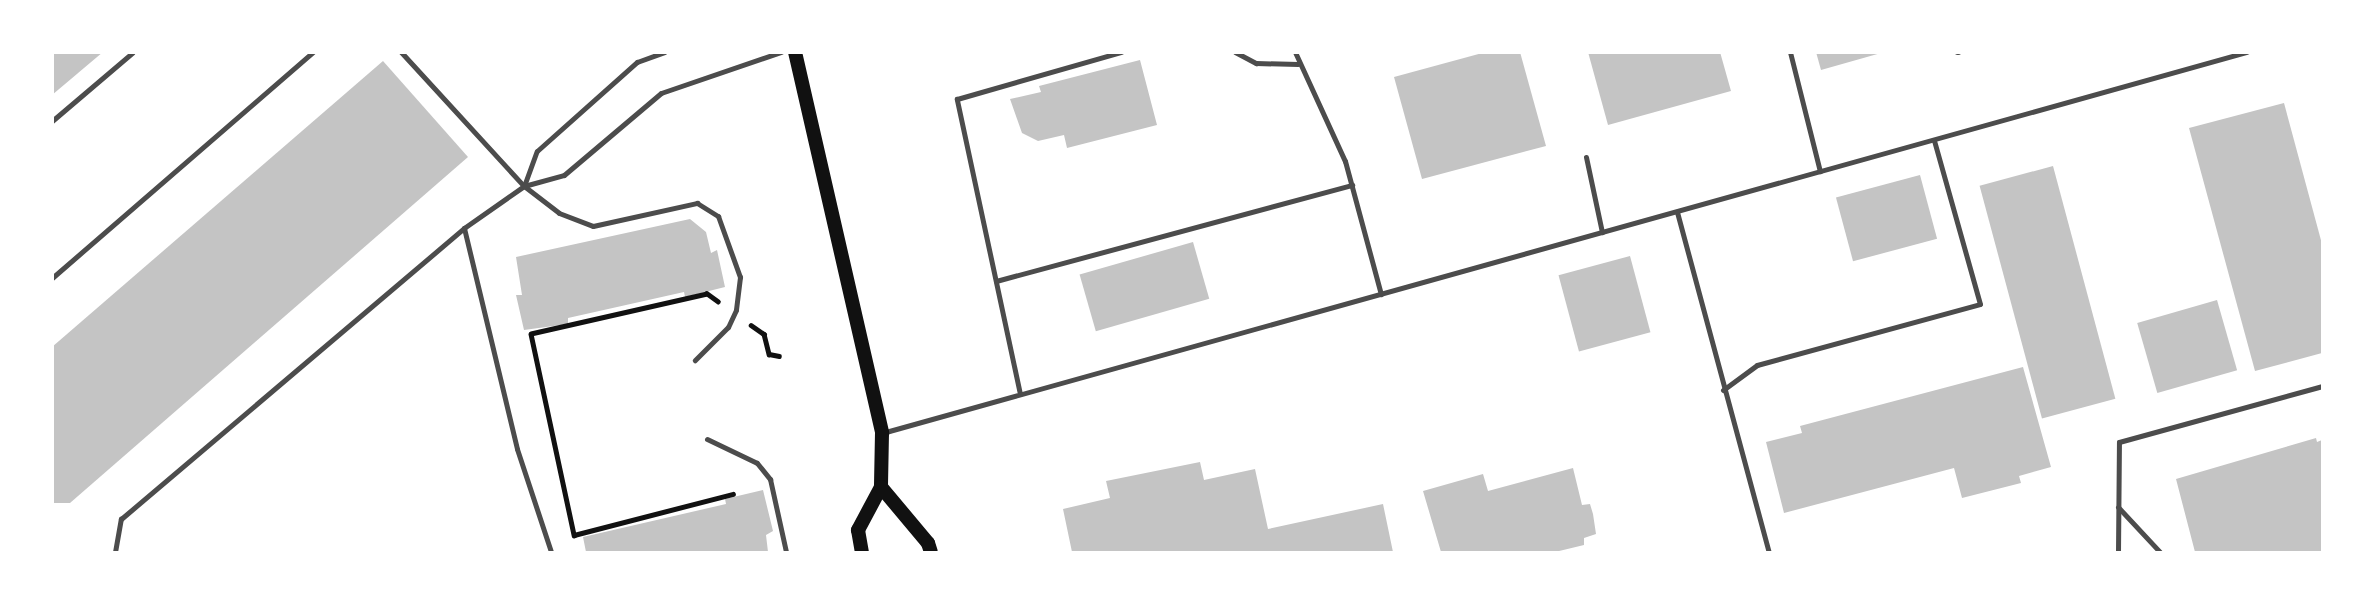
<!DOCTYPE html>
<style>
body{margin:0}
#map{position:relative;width:2375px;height:605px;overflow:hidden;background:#fff;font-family:"Titillium Web",sans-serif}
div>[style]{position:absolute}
.building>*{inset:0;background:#c4c4c4;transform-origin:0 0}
.path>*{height:4.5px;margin:-2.25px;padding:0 2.25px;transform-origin:2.25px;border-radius:2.25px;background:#111}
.service>*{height:5px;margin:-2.5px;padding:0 2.5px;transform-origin:2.5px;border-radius:2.5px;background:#4c4c4c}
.secondary>*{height:14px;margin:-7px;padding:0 7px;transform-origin:7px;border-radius:7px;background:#111}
span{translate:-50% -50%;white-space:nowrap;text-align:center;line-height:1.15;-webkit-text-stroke:7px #fff;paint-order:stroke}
.frame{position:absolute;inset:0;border:54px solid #fff;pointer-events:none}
</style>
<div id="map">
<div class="building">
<div style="clip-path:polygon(52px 52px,103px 52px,52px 95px)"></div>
<div style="clip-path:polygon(1486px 52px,1520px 52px,1546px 146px,1422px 179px,1394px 77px)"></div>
<div style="clip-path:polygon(1588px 52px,1720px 52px,1731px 91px,1608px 125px)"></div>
<div style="clip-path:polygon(1816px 52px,1881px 52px,1881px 53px,1821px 70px)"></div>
<div style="clip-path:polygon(1140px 60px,1157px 125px,1067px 148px,1064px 135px,1038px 141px,1022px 133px,1010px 99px,1041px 92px,1039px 86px)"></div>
<div style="clip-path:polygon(383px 61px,468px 157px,70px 503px,52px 503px,52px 347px)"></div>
<div style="clip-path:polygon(2284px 103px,2322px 244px,2322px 353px,2255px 371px,2189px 128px)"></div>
<div style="left:2053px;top:166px;width:241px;height:76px;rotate:75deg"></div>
<div style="left:1920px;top:175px;width:66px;height:87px;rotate:75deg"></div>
<div style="clip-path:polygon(690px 219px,706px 232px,711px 253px,717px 250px,725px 287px,685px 297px,684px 292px,568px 318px,568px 324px,524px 330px,516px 295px,522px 295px,516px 257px)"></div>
<div style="left:1193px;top:242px;width:59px;height:118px;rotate:74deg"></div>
<div style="left:1630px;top:256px;width:79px;height:74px;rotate:75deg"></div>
<div style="left:2217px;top:300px;width:73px;height:83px;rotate:74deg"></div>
<div style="clip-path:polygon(2023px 367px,2051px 467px,2019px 476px,2021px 483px,1962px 498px,1954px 468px,1784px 513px,1766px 442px,1802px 433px,1800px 426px)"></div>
<div style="clip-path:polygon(2316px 438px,2317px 442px,2322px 440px,2322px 552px,2195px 552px,2176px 479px)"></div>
<div style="clip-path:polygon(1200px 462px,1204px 480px,1255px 469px,1268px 529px,1383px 504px,1393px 552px,1072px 552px,1063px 509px,1110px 498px,1106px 481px)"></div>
<div style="clip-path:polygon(1573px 468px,1582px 505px,1590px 504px,1593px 514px,1596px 534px,1584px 538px,1584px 545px,1555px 552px,1441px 552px,1423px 491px,1483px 474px,1488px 491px)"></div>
<div style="clip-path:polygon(763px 490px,773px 531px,766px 535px,768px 552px,586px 552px,583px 537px,726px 504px,725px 499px)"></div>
</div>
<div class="path">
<div style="left:718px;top:302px;width:14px;rotate:-144deg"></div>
<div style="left:707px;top:294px;width:180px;rotate:167.2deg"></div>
<div style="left:531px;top:334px;width:206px;rotate:77.9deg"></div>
<div style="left:574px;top:535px;width:164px;rotate:-14.5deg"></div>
<div style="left:751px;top:325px;width:16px;rotate:35deg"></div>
<div style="left:764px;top:334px;width:21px;rotate:76deg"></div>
<div style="left:769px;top:354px;width:10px;rotate:11deg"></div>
</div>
<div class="service">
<div style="left:401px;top:52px;width:182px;rotate:47.5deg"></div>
<div style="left:524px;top:186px;width:44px;rotate:37.6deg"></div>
<div style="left:559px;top:213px;width:36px;rotate:21deg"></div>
<div style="left:593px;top:226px;width:107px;rotate:-12.5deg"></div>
<div style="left:697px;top:203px;width:25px;rotate:32deg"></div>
<div style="left:718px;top:216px;width:65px;rotate:70.2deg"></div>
<div style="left:740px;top:277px;width:33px;rotate:97deg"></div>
<div style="left:736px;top:310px;width:19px;rotate:115deg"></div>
<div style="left:728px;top:327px;width:47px;rotate:135deg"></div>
<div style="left:1235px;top:52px;width:24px;rotate:28deg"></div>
<div style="left:1256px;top:63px;width:42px;rotate:1.4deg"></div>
<div style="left:1295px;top:52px;width:120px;rotate:65.4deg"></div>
<div style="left:1345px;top:161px;width:138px;rotate:74.9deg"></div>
<div style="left:1790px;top:52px;width:123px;rotate:75.9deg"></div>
<div style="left:1957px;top:52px;width:1px"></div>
<div style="left:52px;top:121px;width:106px;rotate:-40.4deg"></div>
<div style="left:1586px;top:157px;width:77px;rotate:78deg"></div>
<div style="left:524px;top:186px;width:37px;rotate:-70deg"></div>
<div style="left:537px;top:151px;width:134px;rotate:-41.7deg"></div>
<div style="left:637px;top:62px;width:29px;rotate:-20deg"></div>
<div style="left:1677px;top:212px;width:352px;rotate:74.9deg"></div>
<div style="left:464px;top:228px;width:227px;rotate:76.5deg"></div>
<div style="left:517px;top:449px;width:108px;rotate:71.7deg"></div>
<div style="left:52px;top:278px;width:345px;rotate:-40.9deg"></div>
<div style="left:996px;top:281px;width:369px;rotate:-15.1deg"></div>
<div style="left:1723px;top:390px;width:42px;rotate:-36.3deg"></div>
<div style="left:1757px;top:365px;width:231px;rotate:-15.3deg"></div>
<div style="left:1980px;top:304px;width:170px;rotate:-105.7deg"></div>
<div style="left:1020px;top:394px;width:302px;rotate:-102.1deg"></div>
<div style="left:957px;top:99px;width:171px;rotate:-16deg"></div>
<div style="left:882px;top:433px;width:1417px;rotate:-15.6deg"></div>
<div style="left:707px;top:439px;width:55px;rotate:25.6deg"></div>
<div style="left:757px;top:463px;width:21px;rotate:51deg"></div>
<div style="left:770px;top:479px;width:75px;rotate:77.6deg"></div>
<div style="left:2118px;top:507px;width:62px;rotate:47deg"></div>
<div style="left:115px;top:552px;width:34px;rotate:-80deg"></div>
<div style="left:121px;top:519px;width:450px;rotate:-40.3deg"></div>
<div style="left:464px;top:228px;width:73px;rotate:-35deg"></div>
<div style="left:524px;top:186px;width:41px;rotate:-15.4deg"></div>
<div style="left:564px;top:175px;width:127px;rotate:-40.2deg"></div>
<div style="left:661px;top:93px;width:127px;rotate:-18.9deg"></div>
<div style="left:2118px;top:552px;width:110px;rotate:-89.5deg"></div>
<div style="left:2119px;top:442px;width:211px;rotate:-15.4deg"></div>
</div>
<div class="secondary">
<div style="left:795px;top:52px;width:391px;rotate:77.1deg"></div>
<div style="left:882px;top:433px;width:54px;rotate:91.1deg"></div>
<div style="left:881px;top:487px;width:49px;rotate:118.1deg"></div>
<div style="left:858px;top:530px;width:22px;rotate:80deg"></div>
<div style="left:881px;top:487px;width:73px;rotate:50deg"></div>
<div style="left:928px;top:543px;width:9px;rotate:72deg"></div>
</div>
<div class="frame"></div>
</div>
